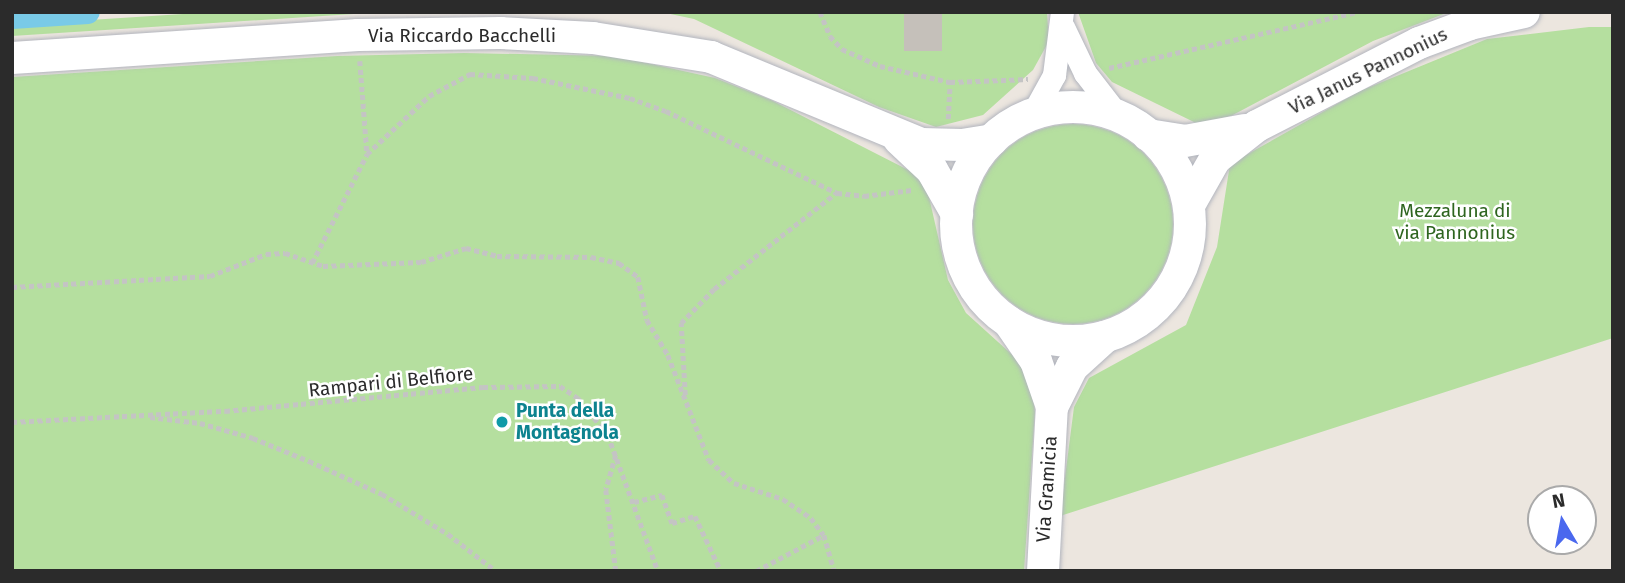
<!DOCTYPE html>
<style>
body{margin:0}
#map{position:relative;width:1625px;height:583px;overflow:hidden;background:#ece6df;font-family:"Fira Sans",sans-serif}
div>[style]{position:absolute}
.green>*{inset:0;background:#b5df9f}
.round{border-radius:50%}
.canal>*{height:24px;margin:-12px;padding:0 12px;transform-origin:12px;border-radius:12px;background:#79cae7}
.building>*{inset:0;background:#c5c0ba;transform-origin:0 0}
.path>*{height:4.5px;margin-top:-2.25px;transform-origin:0;background:repeating-linear-gradient(90deg,#c4c4c4 0 5px,transparent 0 8.5px)}
.roads{filter:drop-shadow(0 0 2px #b2b5be) drop-shadow(0 0 2px #b2b5be)}
.street>*{height:23px;margin:-11.5px;padding:0 11.5px;transform-origin:11.5px;border-radius:11.5px;background:#fff}
.secondary>*{height:32px;margin:-16px;padding:0 16px;transform-origin:16px;border-radius:16px;background:#fff}
.secondary>.ring{margin:-16px;padding:0;box-sizing:content-box;background:none;border:32px solid #fff;border-radius:50%}
.dots>*{width:19px;height:19px;translate:-50% -50%;box-sizing:border-box;border:4px solid #fff;border-radius:50%}
span{translate:-50% -50%;white-space:nowrap;text-align:center;line-height:1.15;-webkit-text-stroke:5px #fff;paint-order:stroke}
.street-label{font-size:19px;color:#2b2b2b}
.park-label{font-size:19px;color:#2e651f}
.culture-label{font-size:19px;color:#0d838f;font-weight:700}
.left{translate:0 -50%;text-align:left}
.frame{position:absolute;inset:0;border:14px solid #2b2b2b;pointer-events:none}
.north{position:absolute;left:1527px;top:485px;width:70px;height:70px;box-sizing:border-box;background:#fff;border:2px solid #aaa;border-radius:50%;rotate:350deg;font-size:19px;font-weight:700;line-height:28px;text-align:center;color:#2b2b2b}
.north::after{content:'';display:block;margin:auto;width:24px;height:32px;background:#4a68ee;clip-path:polygon(50% 0,100% 100%,50% 72%,0 100%)}
</style>
<div id="map">
<div class="green">
<div style="clip-path:polygon(214px 12px,384px 12px,12px 36px,12px 25px)"></div>
<div style="clip-path:polygon(661px 12px,1047px 12px,1049px 41px,1033px 70px,983px 115px,936px 127px,879px 107px,694px 19px)"></div>
<div style="clip-path:polygon(1078px 12px,1449px 12px,1373px 41px,1231px 116px,1198px 124px,1112px 82px,1096px 63px)"></div>
<div style="clip-path:polygon(1589px 27px,1613px 27px,1613px 338px,1060px 516px,1074px 407px,1089px 378px,1186px 325px,1217px 247px,1230px 164px,1360px 91px,1487px 39px)"></div>
<div style="clip-path:polygon(464px 53px,615px 56px,715px 78px,771px 100px,918px 175px,929px 197px,948px 280px,966px 313px,1019px 361px,1032px 391px,1035px 412px,1024px 571px,12px 571px,12px 77px,337px 56px)"></div>
<div class="round" style="left:973px;top:124px;width:200px;height:200px"></div>
</div>
<div class="canal">
<div style="left:12px;top:17px;width:76px;rotate:-3.8deg"></div>
</div>
<div class="building">
<div style="left:904px;top:12px;width:38px;height:39px"></div>
</div>
<div class="path">
<div style="left:820px;top:12px;width:26px;rotate:67deg"></div>
<div style="left:830px;top:36px;width:18px;rotate:47deg"></div>
<div style="left:842px;top:49px;width:42px;rotate:24.1deg"></div>
<div style="left:880px;top:66px;width:72px;rotate:12.9deg"></div>
<div style="left:950px;top:82px;width:78px;rotate:-2.2deg"></div>
<div style="left:360px;top:61px;width:92px;rotate:85.6deg"></div>
<div style="left:1109px;top:68px;width:254px;rotate:-12.7deg"></div>
<div style="left:948px;top:119px;width:37px;rotate:-87deg"></div>
<div style="left:312px;top:263px;width:122px;rotate:-63.2deg"></div>
<div style="left:367px;top:154px;width:85px;rotate:-43.1deg"></div>
<div style="left:429px;top:96px;width:47px;rotate:-28.2deg"></div>
<div style="left:470px;top:74px;width:63px;rotate:3.6deg"></div>
<div style="left:533px;top:78px;width:99px;rotate:11.7deg"></div>
<div style="left:630px;top:98px;width:38px;rotate:20deg"></div>
<div style="left:666px;top:111px;width:190px;rotate:25.6deg"></div>
<div style="left:837px;top:193px;width:27px;rotate:6deg"></div>
<div style="left:864px;top:196px;width:48px;rotate:-7.1deg"></div>
<div style="left:12px;top:287px;width:198px;rotate:-3.2deg"></div>
<div style="left:210px;top:276px;width:60px;rotate:-21.4deg"></div>
<div style="left:266px;top:254px;width:19px;rotate:-3deg"></div>
<div style="left:285px;top:253px;width:40px;rotate:18.9deg"></div>
<div style="left:323px;top:266px;width:98px;rotate:-2.3deg"></div>
<div style="left:421px;top:262px;width:47px;rotate:-17.3deg"></div>
<div style="left:466px;top:248px;width:32px;rotate:14deg"></div>
<div style="left:497px;top:256px;width:94px;rotate:0.6deg"></div>
<div style="left:591px;top:257px;width:29px;rotate:12deg"></div>
<div style="left:619px;top:263px;width:24px;rotate:36deg"></div>
<div style="left:638px;top:277px;width:44px;rotate:78.2deg"></div>
<div style="left:647px;top:320px;width:41px;rotate:59deg"></div>
<div style="left:668px;top:355px;width:113px;rotate:68.7deg"></div>
<div style="left:709px;top:460px;width:34px;rotate:43deg"></div>
<div style="left:734px;top:483px;width:52px;rotate:18.1deg"></div>
<div style="left:783px;top:499px;width:34px;rotate:34deg"></div>
<div style="left:811px;top:518px;width:21px;rotate:53deg"></div>
<div style="left:824px;top:535px;width:37px;rotate:74deg"></div>
<div style="left:685px;top:395px;width:72px;rotate:-93.2deg"></div>
<div style="left:681px;top:323px;width:47px;rotate:-45.9deg"></div>
<div style="left:714px;top:289px;width:155px;rotate:-38.2deg"></div>
<div style="left:150px;top:417px;width:50px;rotate:6.8deg"></div>
<div style="left:200px;top:423px;width:55px;rotate:15.8deg"></div>
<div style="left:253px;top:438px;width:61px;rotate:22.3deg"></div>
<div style="left:309px;top:461px;width:80px;rotate:24.3deg"></div>
<div style="left:382px;top:494px;width:77px;rotate:31.2deg"></div>
<div style="left:448px;top:534px;width:61px;rotate:37.6deg"></div>
<div style="left:12px;top:422px;width:213px;rotate:-3deg"></div>
<div style="left:225px;top:411px;width:259px;rotate:-5.3deg"></div>
<div style="left:483px;top:387px;width:77px;rotate:-0.7deg"></div>
<div style="left:560px;top:386px;width:22px;rotate:34deg"></div>
<div style="left:578px;top:398px;width:48px;rotate:51deg"></div>
<div style="left:608px;top:435px;width:145px;rotate:69.8deg"></div>
<div style="left:616px;top:455px;width:36px;rotate:106deg"></div>
<div style="left:606px;top:490px;width:82px;rotate:83deg"></div>
<div style="left:634px;top:502px;width:29px;rotate:-14deg"></div>
<div style="left:662px;top:495px;width:30px;rotate:70deg"></div>
<div style="left:672px;top:523px;width:24px;rotate:-17deg"></div>
<div style="left:695px;top:516px;width:61px;rotate:64.7deg"></div>
<div style="left:756px;top:571px;width:77px;rotate:-27.9deg"></div>
</div>
<div class="roads">
<div class="street">
<div style="left:1063px;top:27px;width:51px;rotate:64.4deg"></div>
<div style="left:1085px;top:73px;width:56px;rotate:52.3deg"></div>
<div style="left:1032px;top:115px;width:46px;rotate:-61.2deg"></div>
<div style="left:1054px;top:75px;width:64px;rotate:-82.8deg"></div>
</div>
<div class="secondary">
<div style="left:12px;top:58px;width:347px;rotate:-3.8deg"></div>
<div style="left:358px;top:35px;width:143px;rotate:-0.8deg"></div>
<div style="left:501px;top:33px;width:92px;rotate:3.1deg"></div>
<div style="left:593px;top:38px;width:120px;rotate:9.1deg"></div>
<div style="left:711px;top:57px;width:227px;rotate:22.5deg"></div>
<div style="left:921px;top:144px;width:41px;rotate:1.4deg"></div>
<div style="left:962px;top:145px;width:30px;rotate:-9deg"></div>
<div class="ring" style="left:956px;top:107px;width:202px;height:202px"></div>
<div style="left:1148px;top:135px;width:37px;rotate:9deg"></div>
<div style="left:1185px;top:141px;width:61px;rotate:-10.4deg"></div>
<div style="left:899px;top:139px;width:45px;rotate:43.2deg"></div>
<div style="left:932px;top:170px;width:51px;rotate:60.4deg"></div>
<div style="left:1189px;top:205px;width:53px;rotate:-60.5deg"></div>
<div style="left:1215px;top:159px;width:53px;rotate:-38.2deg"></div>
<div style="left:1257px;top:126px;width:182px;rotate:-27.1deg"></div>
<div style="left:1419px;top:43px;width:54px;rotate:-20.4deg"></div>
<div style="left:1470px;top:24px;width:55px;rotate:-12.5deg"></div>
<div style="left:1009px;top:322px;width:47px;rotate:55.3deg"></div>
<div style="left:1036px;top:361px;width:49px;rotate:70.8deg"></div>
<div style="left:1043px;top:571px;width:164px;rotate:-86.9deg"></div>
<div style="left:1052px;top:407px;width:45px;rotate:-63.4deg"></div>
<div style="left:1072px;top:367px;width:45px;rotate:-42.3deg"></div>
</div>
</div>
<div class="dots">
<div style="left:502px;top:422px;background:#0f9aa8"></div>
</div>
<div class="street-label">
<span style="left:462px;top:36px">Via Riccardo Bacchelli</span>
<span style="left:1368px;top:71px;rotate:-26deg">Via Janus Pannonius</span>
<span style="left:391px;top:382px;rotate:-6deg">Rampari di Belfiore</span>
<span style="left:1047px;top:489px;rotate:-86deg">Via Gramicia</span>
</div>
<div class="park-label">
<span style="left:1455px;top:222px">Mezzaluna di<br>via Pannonius</span>
</div>
<div class="culture-label">
<span class="left" style="left:516px;top:422px">Punta della<br>Montagnola</span>
</div>
<div class="frame"></div>
<div class="north">N</div>
</div>
